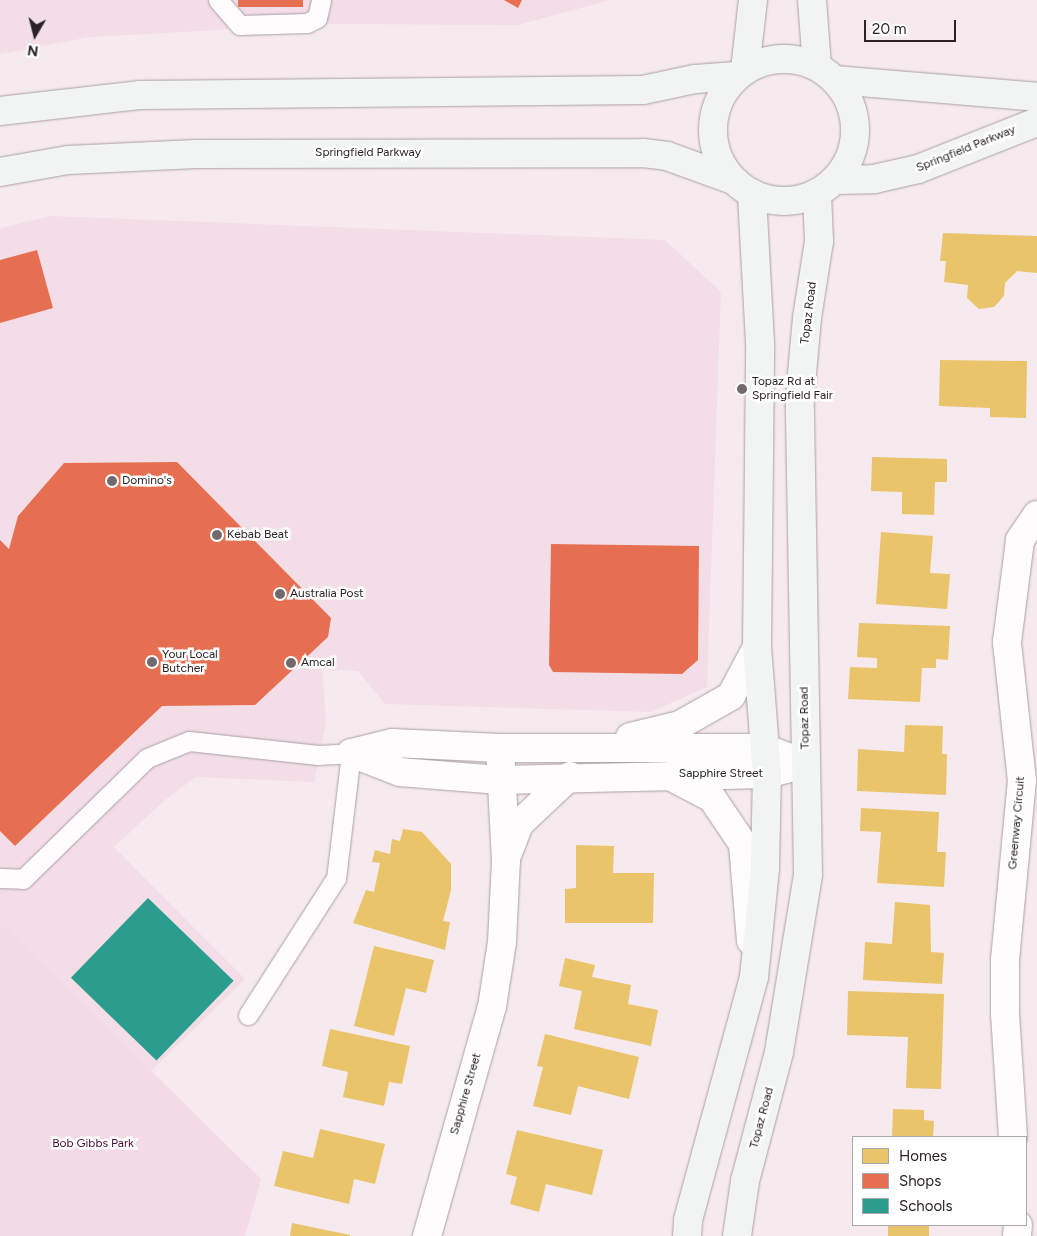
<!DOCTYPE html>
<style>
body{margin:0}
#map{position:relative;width:1037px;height:1236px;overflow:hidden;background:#f6eaef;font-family:Figtree,sans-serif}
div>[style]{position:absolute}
.built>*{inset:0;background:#f3dde7}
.green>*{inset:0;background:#f4dae5}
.homes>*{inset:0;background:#e9c46a;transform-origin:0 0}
.shops>*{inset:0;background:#e76f51;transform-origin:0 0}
.schools>*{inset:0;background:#2a9d8f;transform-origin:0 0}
.roads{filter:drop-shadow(0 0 1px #a9a0a4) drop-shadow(0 0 1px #a9a0a4)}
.lane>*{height:19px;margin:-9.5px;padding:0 9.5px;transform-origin:9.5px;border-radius:9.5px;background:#fefcfd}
.street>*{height:28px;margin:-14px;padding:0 14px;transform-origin:14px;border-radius:14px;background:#fefcfd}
.secondary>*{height:28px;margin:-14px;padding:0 14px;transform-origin:14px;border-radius:14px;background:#f2f4f4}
.secondary>.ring{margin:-14px;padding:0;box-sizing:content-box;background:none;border:28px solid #f2f4f4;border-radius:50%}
.dots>*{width:14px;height:14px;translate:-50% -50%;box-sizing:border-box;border:2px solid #fff;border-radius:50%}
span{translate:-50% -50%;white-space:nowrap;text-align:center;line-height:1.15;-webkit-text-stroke:5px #fff;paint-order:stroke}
.street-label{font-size:12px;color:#2a2226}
.poi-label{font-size:12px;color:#2a2226}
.left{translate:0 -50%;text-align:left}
.park-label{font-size:12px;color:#4d0e33}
.legend{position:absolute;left:852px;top:1136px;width:175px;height:90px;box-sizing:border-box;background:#fff;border:1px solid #aaa7a8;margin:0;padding:6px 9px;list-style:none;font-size:15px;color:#2a2226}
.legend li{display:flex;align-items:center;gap:10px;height:25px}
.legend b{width:25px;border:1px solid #aaa7a8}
.north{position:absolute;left:10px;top:10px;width:50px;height:50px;-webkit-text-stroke:4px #fff;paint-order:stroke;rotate:188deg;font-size:14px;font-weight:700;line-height:20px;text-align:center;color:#2a2226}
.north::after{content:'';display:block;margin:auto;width:18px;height:22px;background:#2a2226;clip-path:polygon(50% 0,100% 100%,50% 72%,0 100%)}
.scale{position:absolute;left:864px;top:20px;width:92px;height:22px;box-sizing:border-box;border:2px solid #2a2226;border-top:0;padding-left:6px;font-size:15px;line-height:18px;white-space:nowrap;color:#2a2226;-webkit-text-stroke:4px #fff;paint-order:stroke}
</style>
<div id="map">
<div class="built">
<div style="clip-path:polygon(0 0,610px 0,518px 25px,330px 24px,90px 37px,0 54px)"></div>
<div style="clip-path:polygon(50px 216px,665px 240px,721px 292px,707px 687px,651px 712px,385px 704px,358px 671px,322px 669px,326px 721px,314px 782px,196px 777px,165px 800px,114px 847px,245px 979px,150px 1072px,0 922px,0 228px)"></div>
</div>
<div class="green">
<div style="clip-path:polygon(0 922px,261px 1179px,245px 1236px,0 1236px)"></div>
</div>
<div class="homes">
<div style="clip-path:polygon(943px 233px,1037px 236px,1037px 273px,1017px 271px,1005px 283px,1004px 296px,994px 307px,979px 309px,967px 298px,968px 285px,944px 282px,946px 261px,940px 261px)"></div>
<div style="clip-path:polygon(940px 360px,1027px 361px,1026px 418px,990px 417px,990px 408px,939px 406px)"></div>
<div style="clip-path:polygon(872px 457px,947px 459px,947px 482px,935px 482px,934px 515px,902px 514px,902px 492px,871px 491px)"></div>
<div style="clip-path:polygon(881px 532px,933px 536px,930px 573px,950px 574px,947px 609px,876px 604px)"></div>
<div style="clip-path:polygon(859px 623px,950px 626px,948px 660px,936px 659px,936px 668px,922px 668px,920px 702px,848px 699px,850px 667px,877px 668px,877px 658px,857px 657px)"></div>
<div style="clip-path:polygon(905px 725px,943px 726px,942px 754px,947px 754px,946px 795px,857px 791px,858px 749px,904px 752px)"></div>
<div style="clip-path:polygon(861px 808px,939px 812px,937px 852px,946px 852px,944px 887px,877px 883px,881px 832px,860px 831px)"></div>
<div style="clip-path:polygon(403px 829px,422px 832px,451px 864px,451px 890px,443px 921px,450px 922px,445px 950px,353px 923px,366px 890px,374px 892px,380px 863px,372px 862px,375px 850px,390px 854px,392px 839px,400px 841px)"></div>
<div style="clip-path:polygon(576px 845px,614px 846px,613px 873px,654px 873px,653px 923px,565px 923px,565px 889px,576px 888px)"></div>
<div style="clip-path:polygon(895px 902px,930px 905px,931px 952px,944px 953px,942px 984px,863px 980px,865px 942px,892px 944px)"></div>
<div style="clip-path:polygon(374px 946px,434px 960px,426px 993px,406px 988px,394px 1036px,354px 1026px)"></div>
<div style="clip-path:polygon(565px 958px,595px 965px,592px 977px,631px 985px,628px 1004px,658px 1010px,651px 1046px,574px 1029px,582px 991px,559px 986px)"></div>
<div style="clip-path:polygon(848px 991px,944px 994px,941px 1089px,906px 1088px,908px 1037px,847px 1035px)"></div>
<div style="clip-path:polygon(330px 1029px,410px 1046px,402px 1084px,389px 1082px,384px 1106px,343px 1097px,348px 1072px,322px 1066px)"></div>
<div style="clip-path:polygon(545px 1034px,639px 1057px,629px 1099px,578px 1086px,571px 1115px,533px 1106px,543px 1067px,537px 1066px)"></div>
<div style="clip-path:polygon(893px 1109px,924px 1110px,924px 1120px,934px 1121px,933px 1137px,892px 1137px)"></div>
<div style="clip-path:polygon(320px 1129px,385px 1144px,375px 1184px,354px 1179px,349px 1204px,274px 1186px,283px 1151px,313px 1158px)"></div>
<div style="clip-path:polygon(517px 1130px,603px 1150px,592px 1195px,546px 1184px,539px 1212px,510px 1204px,517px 1177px,506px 1174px)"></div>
<div style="clip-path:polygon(292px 1223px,350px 1235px,350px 1236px,290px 1236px)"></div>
<div style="left:888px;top:1225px;width:41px;height:11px"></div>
</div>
<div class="shops">
<div style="left:238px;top:0;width:65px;height:7px"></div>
<div style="clip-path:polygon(504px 0,522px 0,518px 8px)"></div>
<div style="clip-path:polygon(37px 250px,53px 308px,0 323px,0 260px)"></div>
<div style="clip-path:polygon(177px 462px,331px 618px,328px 637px,255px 705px,162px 706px,15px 846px,0 831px,0 540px,9px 549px,18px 516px,64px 463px)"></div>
<div style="clip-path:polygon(551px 544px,699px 546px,698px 660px,682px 674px,553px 672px,549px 665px)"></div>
</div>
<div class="schools">
<div style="left:148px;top:898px;width:119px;height:111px;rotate:44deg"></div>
</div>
<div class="roads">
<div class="lane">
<div style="left:218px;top:0;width:33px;rotate:49deg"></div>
<div style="left:240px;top:25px;width:67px;rotate:-1.7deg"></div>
<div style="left:307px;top:23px;width:11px;rotate:-27deg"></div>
<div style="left:317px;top:18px;width:18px;rotate:-77deg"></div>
<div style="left:0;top:878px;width:23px;rotate:2deg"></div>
<div style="left:23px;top:879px;width:173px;rotate:-44.3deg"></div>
<div style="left:147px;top:758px;width:45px;rotate:-22deg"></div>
<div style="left:189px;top:741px;width:130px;rotate:6.2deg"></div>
<div style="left:318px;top:755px;width:33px;rotate:-3deg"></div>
<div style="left:351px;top:753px;width:126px;rotate:96.8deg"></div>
<div style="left:336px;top:878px;width:163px;rotate:122.7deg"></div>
</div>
<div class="street">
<div style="left:630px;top:737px;width:51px;rotate:-13.5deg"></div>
<div style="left:680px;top:725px;width:59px;rotate:-29.6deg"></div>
<div style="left:731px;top:696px;width:55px;rotate:-62deg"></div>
<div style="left:351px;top:753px;width:53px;rotate:21.2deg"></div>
<div style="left:400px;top:772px;width:100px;rotate:4.6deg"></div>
<div style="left:500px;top:780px;width:267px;rotate:-1.3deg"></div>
<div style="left:767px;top:774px;width:40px;rotate:-14.4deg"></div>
<div style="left:351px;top:753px;width:42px;rotate:-13.7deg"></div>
<div style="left:392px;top:743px;width:108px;rotate:2.7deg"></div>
<div style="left:500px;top:748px;width:264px"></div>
<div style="left:764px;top:748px;width:26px;rotate:21deg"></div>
<div style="left:670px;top:776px;width:47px;rotate:27.6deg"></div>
<div style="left:712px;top:798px;width:55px;rotate:56deg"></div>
<div style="left:743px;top:844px;width:97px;rotate:85.3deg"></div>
<div style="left:508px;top:853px;width:31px;rotate:-69deg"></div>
<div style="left:519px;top:824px;width:70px;rotate:-43.3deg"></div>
<div style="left:1013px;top:1137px;width:123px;rotate:-93.7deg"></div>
<div style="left:1005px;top:1014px;width:54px;rotate:-90deg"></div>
<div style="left:1005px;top:960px;width:180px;rotate:-84.6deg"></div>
<div style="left:1022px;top:781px;width:140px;rotate:-96.2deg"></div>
<div style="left:1007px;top:642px;width:103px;rotate:-82.7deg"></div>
<div style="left:1020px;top:540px;width:30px;rotate:-56deg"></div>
<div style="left:427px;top:1236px;width:238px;rotate:-74.2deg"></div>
<div style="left:492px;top:1007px;width:66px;rotate:-81.3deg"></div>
<div style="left:502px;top:942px;width:81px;rotate:-87.2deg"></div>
<div style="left:506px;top:861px;width:113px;rotate:-93deg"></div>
<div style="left:1017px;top:1236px;width:11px;rotate:-85deg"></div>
</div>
<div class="secondary">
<div style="left:812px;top:0;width:66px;rotate:85.7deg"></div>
<div class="ring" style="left:713px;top:59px;width:114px;height:114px"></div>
<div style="left:745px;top:70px;width:70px;rotate:-83.5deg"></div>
<div style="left:836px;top:80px;width:202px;rotate:4.8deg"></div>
<div style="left:0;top:111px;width:142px;rotate:-6.5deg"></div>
<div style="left:141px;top:95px;width:502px;rotate:-0.57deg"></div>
<div style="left:643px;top:90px;width:53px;rotate:-11.9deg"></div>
<div style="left:695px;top:79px;width:41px;rotate:-4.2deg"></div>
<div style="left:0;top:172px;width:69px;rotate:-10deg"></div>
<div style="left:68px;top:160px;width:128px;rotate:-2.7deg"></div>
<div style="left:196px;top:154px;width:447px;rotate:-0.1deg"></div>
<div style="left:643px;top:153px;width:24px;rotate:7deg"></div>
<div style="left:667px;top:156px;width:70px;rotate:20deg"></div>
<div style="left:835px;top:180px;width:39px;rotate:-1deg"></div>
<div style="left:874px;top:179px;width:45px;rotate:-12.8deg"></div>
<div style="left:918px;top:169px;width:128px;rotate:-21.6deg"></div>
<div style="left:687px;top:1236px;width:16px;rotate:-86deg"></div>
<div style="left:688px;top:1220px;width:252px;rotate:-74.8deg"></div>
<div style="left:754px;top:977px;width:110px;rotate:-84.2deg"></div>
<div style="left:765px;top:868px;width:94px;rotate:-88.8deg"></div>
<div style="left:767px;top:774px;width:127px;rotate:-94.5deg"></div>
<div style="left:757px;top:647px;width:304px;rotate:-89.4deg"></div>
<div style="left:760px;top:343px;width:150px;rotate:-93.1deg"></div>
<div style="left:737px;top:1236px;width:56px;rotate:-81.7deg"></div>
<div style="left:745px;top:1181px;width:133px;rotate:-75.2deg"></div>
<div style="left:779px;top:1052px;width:180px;rotate:-80.7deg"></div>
<div style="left:808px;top:874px;width:478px;rotate:-91deg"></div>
<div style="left:800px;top:396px;width:78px;rotate:-84.9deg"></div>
<div style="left:807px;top:318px;width:78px;rotate:-81.1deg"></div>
<div style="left:819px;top:241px;width:48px;rotate:-92.4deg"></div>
</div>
</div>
<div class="dots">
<div style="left:742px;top:389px;background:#71686c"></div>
<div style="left:112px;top:481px;background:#71686c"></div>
<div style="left:217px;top:535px;background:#71686c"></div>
<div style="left:280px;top:594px;background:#71686c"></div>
<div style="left:152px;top:662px;background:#71686c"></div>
<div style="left:291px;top:663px;background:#71686c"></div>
</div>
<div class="street-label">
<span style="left:966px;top:149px;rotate:-22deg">Springfield Parkway</span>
<span style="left:368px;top:153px">Springfield Parkway</span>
<span style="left:809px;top:313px;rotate:-83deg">Topaz Road</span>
<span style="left:805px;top:718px;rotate:-91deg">Topaz Road</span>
<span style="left:721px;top:774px">Sapphire Street</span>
<span style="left:1017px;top:823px;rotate:-85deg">Greenway Circuit</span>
<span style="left:466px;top:1094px;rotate:-74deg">Sapphire Street</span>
<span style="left:762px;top:1118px;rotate:-75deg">Topaz Road</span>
</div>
<div class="poi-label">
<span class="left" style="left:752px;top:389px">Topaz Rd at<br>Springfield Fair</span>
<span class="left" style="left:122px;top:481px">Domino's</span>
<span class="left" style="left:227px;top:535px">Kebab Beat</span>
<span class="left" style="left:290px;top:594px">Australia Post</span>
<span class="left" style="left:162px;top:662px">Your Local<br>Butcher</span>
<span class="left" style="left:301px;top:663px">Amcal</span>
</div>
<div class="park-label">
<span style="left:93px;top:1144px">Bob Gibbs Park</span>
</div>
<ul class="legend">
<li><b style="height:14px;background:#e9c46a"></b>Homes</li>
<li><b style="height:14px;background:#e76f51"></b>Shops</li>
<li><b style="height:14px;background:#2a9d8f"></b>Schools</li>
</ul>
<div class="north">N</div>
<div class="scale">20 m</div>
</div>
